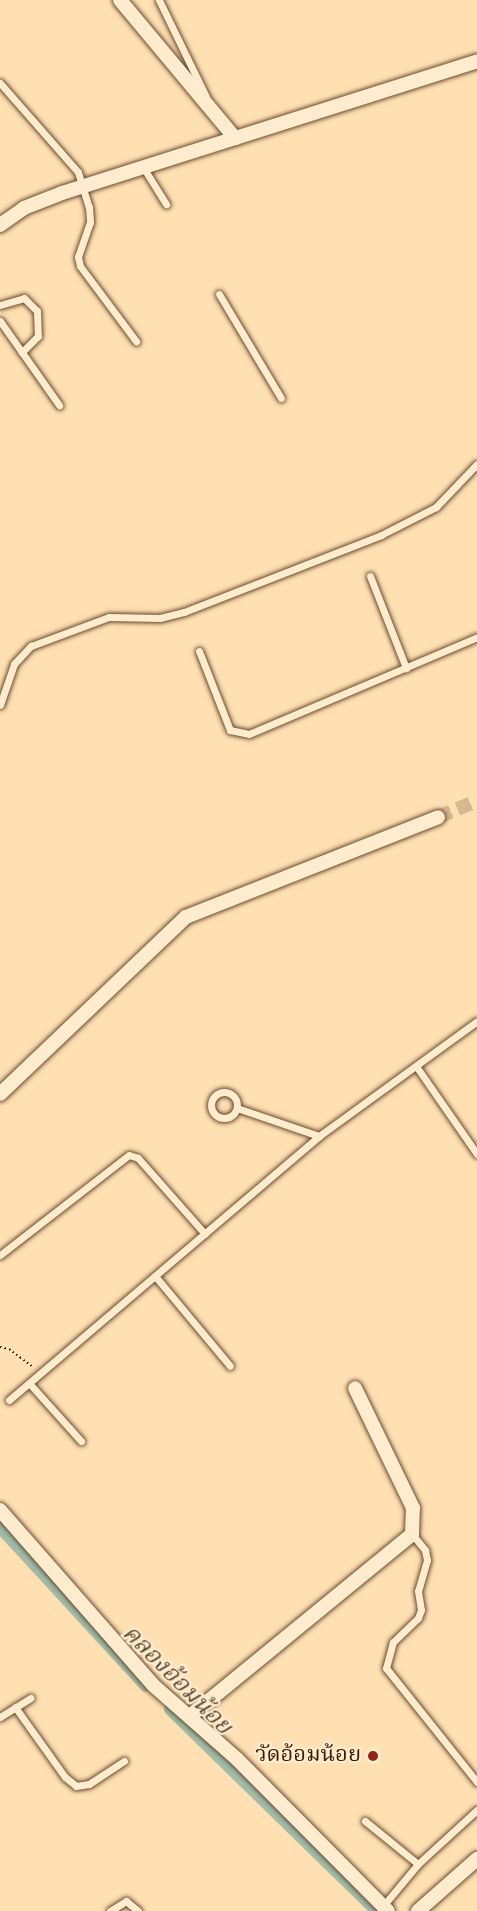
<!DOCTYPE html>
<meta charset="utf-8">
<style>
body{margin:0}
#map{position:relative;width:477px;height:1911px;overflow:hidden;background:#ffe0b2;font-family:"Old Standard TT","Noto Serif Thai",serif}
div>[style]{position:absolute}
.canal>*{height:14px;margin:-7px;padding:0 7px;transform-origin:7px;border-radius:7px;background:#a0bdab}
.minor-tunnel>*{height:14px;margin-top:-7px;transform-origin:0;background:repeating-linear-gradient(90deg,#d7b98f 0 14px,transparent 0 21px)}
.path>*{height:2px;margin-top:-1px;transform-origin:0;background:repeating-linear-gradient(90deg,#391b04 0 1.5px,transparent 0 4.5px)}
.roads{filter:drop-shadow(0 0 2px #6a4c30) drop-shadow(0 0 2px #6a4c30)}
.service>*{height:7px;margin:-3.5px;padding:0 3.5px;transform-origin:3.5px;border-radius:3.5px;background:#ffebcd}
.service>.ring{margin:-3.5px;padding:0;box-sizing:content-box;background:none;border:7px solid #ffebcd;border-radius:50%}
.minor>*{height:14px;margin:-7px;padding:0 7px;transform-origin:7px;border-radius:7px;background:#ffebcd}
.dots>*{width:16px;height:16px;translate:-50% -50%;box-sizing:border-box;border:3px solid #ffebcd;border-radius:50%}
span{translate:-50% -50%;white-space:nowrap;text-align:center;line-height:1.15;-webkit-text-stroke:4.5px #ffebcd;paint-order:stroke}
.poi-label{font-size:22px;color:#391b04}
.right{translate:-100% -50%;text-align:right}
.water-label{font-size:24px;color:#584c36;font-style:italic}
</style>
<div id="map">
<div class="canal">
<div style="left:0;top:1526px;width:216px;rotate:47.4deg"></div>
<div style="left:171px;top:1709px;width:289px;rotate:44.3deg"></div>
</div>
<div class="minor-tunnel">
<div style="left:438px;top:817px;width:42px;rotate:-22.3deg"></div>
</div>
<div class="path">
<div style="left:0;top:1347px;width:9px;rotate:13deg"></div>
<div style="left:9px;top:1349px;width:30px;rotate:37deg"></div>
</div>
<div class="roads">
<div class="service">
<div style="left:159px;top:0;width:108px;rotate:64.1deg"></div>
<div style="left:0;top:83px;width:118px;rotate:48.8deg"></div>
<div style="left:78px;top:172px;width:37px;rotate:73deg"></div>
<div style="left:89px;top:207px;width:15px;rotate:86deg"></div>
<div style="left:90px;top:222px;width:37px;rotate:109deg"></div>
<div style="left:78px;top:257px;width:9px;rotate:77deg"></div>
<div style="left:80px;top:266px;width:94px;rotate:53.3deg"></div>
<div style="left:143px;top:167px;width:44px;rotate:58.1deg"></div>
<div style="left:219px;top:294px;width:121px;rotate:59.2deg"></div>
<div style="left:0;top:305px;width:25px;rotate:-16deg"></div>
<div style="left:24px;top:298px;width:18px;rotate:45deg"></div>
<div style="left:37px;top:311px;width:25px;rotate:88deg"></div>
<div style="left:38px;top:336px;width:23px;rotate:135deg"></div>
<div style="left:0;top:321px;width:103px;rotate:54.9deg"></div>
<div style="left:370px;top:576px;width:99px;rotate:68.6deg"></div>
<div style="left:199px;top:651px;width:85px;rotate:68.6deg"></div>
<div style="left:230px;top:730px;width:19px;rotate:12deg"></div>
<div style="left:249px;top:734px;width:248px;rotate:-23deg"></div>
<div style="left:0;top:705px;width:43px;rotate:-71.1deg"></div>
<div style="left:14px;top:664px;width:25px;rotate:-47deg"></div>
<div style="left:31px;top:646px;width:83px;rotate:-20.4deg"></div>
<div style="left:109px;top:617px;width:51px;rotate:1.1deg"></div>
<div style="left:160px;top:618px;width:25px;rotate:-14deg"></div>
<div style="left:184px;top:612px;width:212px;rotate:-21.3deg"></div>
<div style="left:381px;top:535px;width:62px;rotate:-27deg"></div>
<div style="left:436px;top:507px;width:59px;rotate:-46.4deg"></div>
<div style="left:416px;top:1066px;width:107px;rotate:55.3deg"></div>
<div class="ring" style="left:211px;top:1092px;width:19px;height:19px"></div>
<div style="left:237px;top:1108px;width:87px;rotate:18.9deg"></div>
<div style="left:0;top:1255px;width:163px;rotate:-37.8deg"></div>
<div style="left:129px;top:1155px;width:9px;rotate:18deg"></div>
<div style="left:138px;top:1158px;width:101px;rotate:48.6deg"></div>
<div style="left:155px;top:1276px;width:117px;rotate:50.2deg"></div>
<div style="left:29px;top:1383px;width:78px;rotate:48.1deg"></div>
<div style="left:9px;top:1400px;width:407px;rotate:-40.4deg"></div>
<div style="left:319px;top:1136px;width:195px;rotate:-36deg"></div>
<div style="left:412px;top:1534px;width:21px;rotate:51deg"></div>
<div style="left:425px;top:1550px;width:10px;rotate:79deg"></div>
<div style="left:427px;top:1560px;width:32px;rotate:106deg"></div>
<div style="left:418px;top:1591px;width:19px;rotate:81deg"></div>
<div style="left:421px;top:1610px;width:9px;rotate:111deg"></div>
<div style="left:418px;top:1618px;width:35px;rotate:136deg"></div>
<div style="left:393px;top:1642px;width:27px;rotate:105deg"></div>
<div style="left:386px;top:1668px;width:146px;rotate:51.4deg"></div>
<div style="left:15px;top:1707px;width:86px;rotate:54.5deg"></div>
<div style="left:65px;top:1777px;width:14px;rotate:39deg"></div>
<div style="left:76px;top:1786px;width:13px;rotate:-9deg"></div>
<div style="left:89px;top:1784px;width:42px;rotate:-33.3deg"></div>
<div style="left:0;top:1717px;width:36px;rotate:-32deg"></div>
<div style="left:365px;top:1821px;width:68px;rotate:39.1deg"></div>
<div style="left:418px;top:1864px;width:80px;rotate:-42.5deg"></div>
<div style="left:383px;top:1906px;width:55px;rotate:-50.2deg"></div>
<div style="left:110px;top:1911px;width:19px;rotate:-32deg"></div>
<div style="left:126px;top:1901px;width:16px;rotate:40deg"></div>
</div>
<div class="minor">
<div style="left:120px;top:0;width:180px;rotate:50.2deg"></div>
<div style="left:0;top:225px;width:29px;rotate:-35deg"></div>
<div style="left:24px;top:208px;width:41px;rotate:-21.5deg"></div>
<div style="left:62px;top:193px;width:435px;rotate:-17.6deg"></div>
<div style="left:0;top:1094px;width:257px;rotate:-43.6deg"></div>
<div style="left:186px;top:917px;width:271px;rotate:-21.6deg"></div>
<div style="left:0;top:1510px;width:232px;rotate:48.8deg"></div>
<div style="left:153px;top:1685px;width:112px;rotate:41.4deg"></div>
<div style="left:237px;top:1759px;width:214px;rotate:45.2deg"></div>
<div style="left:190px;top:1716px;width:287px;rotate:-39.3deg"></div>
<div style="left:412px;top:1534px;width:26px;rotate:-88deg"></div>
<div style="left:413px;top:1508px;width:133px;rotate:-115.8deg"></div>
<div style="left:418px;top:1911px;width:79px;rotate:-41.4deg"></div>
</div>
</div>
<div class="dots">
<div style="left:373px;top:1756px;background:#8f2418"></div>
</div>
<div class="poi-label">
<span class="right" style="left:361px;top:1756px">วัดอ้อมน้อย</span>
</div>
<div class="water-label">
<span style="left:176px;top:1681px;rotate:45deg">คลองอ้อมน้อย</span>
</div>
</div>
